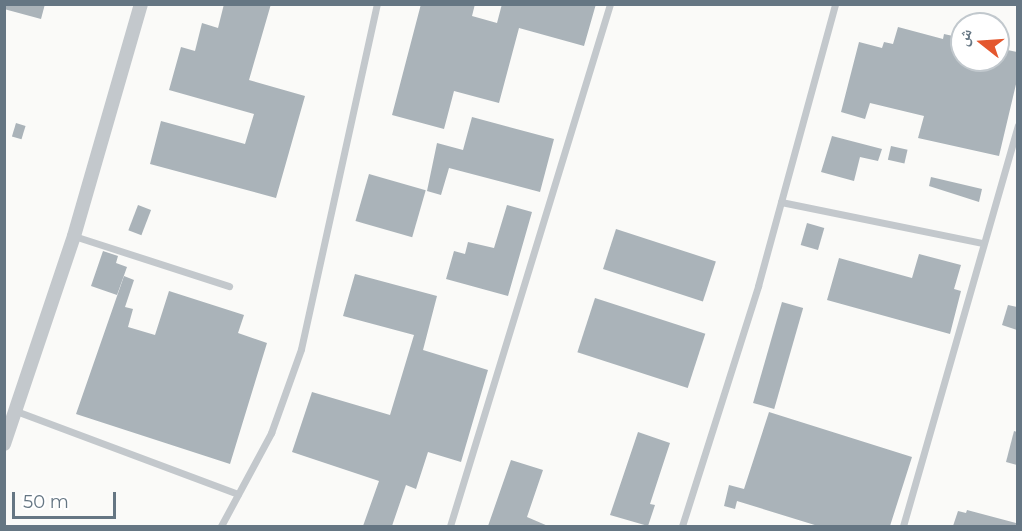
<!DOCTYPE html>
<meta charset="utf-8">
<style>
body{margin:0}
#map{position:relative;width:1022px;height:531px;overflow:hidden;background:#fafaf8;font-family:Montserrat,"Noto Naskh Arabic",sans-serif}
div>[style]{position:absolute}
.building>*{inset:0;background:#aab3b9;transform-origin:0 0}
.lane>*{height:7px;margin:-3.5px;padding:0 3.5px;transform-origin:3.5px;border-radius:3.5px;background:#c3c8cc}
.street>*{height:14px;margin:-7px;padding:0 7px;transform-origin:7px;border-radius:7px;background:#c3c8cc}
span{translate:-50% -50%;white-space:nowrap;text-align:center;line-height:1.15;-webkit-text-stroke:6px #fff;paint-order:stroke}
.frame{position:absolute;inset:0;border:6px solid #657683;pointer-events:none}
.north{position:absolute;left:950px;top:12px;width:60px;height:60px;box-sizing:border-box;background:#fff;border:2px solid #c1c8cd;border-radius:50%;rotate:287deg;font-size:16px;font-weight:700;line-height:24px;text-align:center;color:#657683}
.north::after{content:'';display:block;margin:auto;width:21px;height:27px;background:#e4572e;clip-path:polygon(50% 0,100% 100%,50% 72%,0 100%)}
.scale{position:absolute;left:12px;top:492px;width:104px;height:27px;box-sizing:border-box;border:3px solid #657683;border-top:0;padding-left:8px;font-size:18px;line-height:21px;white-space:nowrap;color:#657683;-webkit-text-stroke:4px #fff;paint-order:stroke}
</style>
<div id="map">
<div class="building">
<div style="clip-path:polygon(4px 4px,45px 4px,41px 19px,4px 9px)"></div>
<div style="clip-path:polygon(224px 4px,271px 4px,249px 80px,305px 96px,276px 198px,150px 164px,161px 121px,245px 144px,254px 114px,169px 90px,181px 47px,195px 51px,202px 23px,218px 28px)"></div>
<div style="clip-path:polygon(421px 4px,475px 4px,472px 16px,497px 23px,502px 4px,596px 4px,584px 46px,519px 28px,499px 103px,454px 91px,444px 129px,392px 115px)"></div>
<div style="clip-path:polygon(898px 27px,943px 39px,944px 34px,962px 38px,962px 60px,998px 60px,998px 48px,1017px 52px,1017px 80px,999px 156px,918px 138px,924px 116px,870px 103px,865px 119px,841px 112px,859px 42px,882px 48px,884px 42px,893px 44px)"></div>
<div style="clip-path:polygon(472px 117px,554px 139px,540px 192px,449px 168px,441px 195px,427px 191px,437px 143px,463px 150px)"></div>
<div style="left:16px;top:123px;width:10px;height:14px;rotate:17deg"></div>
<div style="clip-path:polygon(832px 136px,882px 149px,878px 161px,860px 157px,854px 181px,821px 172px)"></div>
<div style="left:891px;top:146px;width:17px;height:14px;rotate:13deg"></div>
<div style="left:369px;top:174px;width:59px;height:49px;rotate:16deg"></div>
<div style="clip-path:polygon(931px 177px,982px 189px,979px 202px,929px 186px)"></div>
<div style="left:138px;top:205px;width:14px;height:27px;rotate:21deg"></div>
<div style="clip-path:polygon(507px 205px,532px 212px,508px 296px,446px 279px,454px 251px,465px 254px,468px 242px,494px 248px)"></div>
<div style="left:807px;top:223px;width:18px;height:23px;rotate:16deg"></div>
<div style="left:616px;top:229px;width:105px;height:42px;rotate:18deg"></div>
<div style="clip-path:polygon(103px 251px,118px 256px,116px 263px,127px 267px,117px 295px,91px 286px)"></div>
<div style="clip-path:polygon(919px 254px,961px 265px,954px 289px,961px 291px,950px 334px,827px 300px,839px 258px,912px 278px)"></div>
<div style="clip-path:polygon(355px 274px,437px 296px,423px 350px,488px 370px,461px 462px,428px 452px,416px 489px,406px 485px,392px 526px,363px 526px,379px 481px,292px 452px,312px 392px,390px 415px,414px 335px,343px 316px)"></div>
<div style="clip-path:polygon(124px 276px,134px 280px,125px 307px,133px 309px,128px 327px,155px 335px,169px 291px,244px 315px,238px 333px,267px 343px,230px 464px,76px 414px)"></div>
<div style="left:595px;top:298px;width:116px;height:57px;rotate:18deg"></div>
<div style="left:782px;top:302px;width:22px;height:105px;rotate:16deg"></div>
<div style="clip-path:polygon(1008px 305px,1017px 307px,1017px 330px,1002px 325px)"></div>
<div style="clip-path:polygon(769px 412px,912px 457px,890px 526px,818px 526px,737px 501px,735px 509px,724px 506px,729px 485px,744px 489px)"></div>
<div style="clip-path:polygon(1014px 431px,1017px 432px,1017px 465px,1006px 462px)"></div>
<div style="clip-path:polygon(638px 432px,670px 443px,650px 504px,655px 505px,648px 526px,610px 515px)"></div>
<div style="clip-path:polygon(511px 460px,543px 470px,527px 517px,548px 526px,488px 526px)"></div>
<div style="clip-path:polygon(967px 510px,1016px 523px,1017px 526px,953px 526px,958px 511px,966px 513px)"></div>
</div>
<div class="lane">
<div style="left:781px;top:202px;width:206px;rotate:11.5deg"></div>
<div style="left:74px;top:236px;width:163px;rotate:17.9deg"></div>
<div style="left:16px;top:411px;width:237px;rotate:20.5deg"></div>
<div style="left:221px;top:526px;width:106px;rotate:-61.7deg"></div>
<div style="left:271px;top:433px;width:89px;rotate:-70.3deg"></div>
<div style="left:301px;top:349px;width:353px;rotate:-77.6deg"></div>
<div style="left:450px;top:526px;width:546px;rotate:-72.96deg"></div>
<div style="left:682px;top:526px;width:252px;rotate:-72.4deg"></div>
<div style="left:758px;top:286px;width:292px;rotate:-74.7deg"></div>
<div style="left:903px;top:526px;width:417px;rotate:-74deg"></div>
</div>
<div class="street">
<div style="left:4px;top:444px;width:219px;rotate:-71.4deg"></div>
<div style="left:74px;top:236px;width:241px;rotate:-73.9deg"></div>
</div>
<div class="frame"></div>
<div class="north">ش</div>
<div class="scale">50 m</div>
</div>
